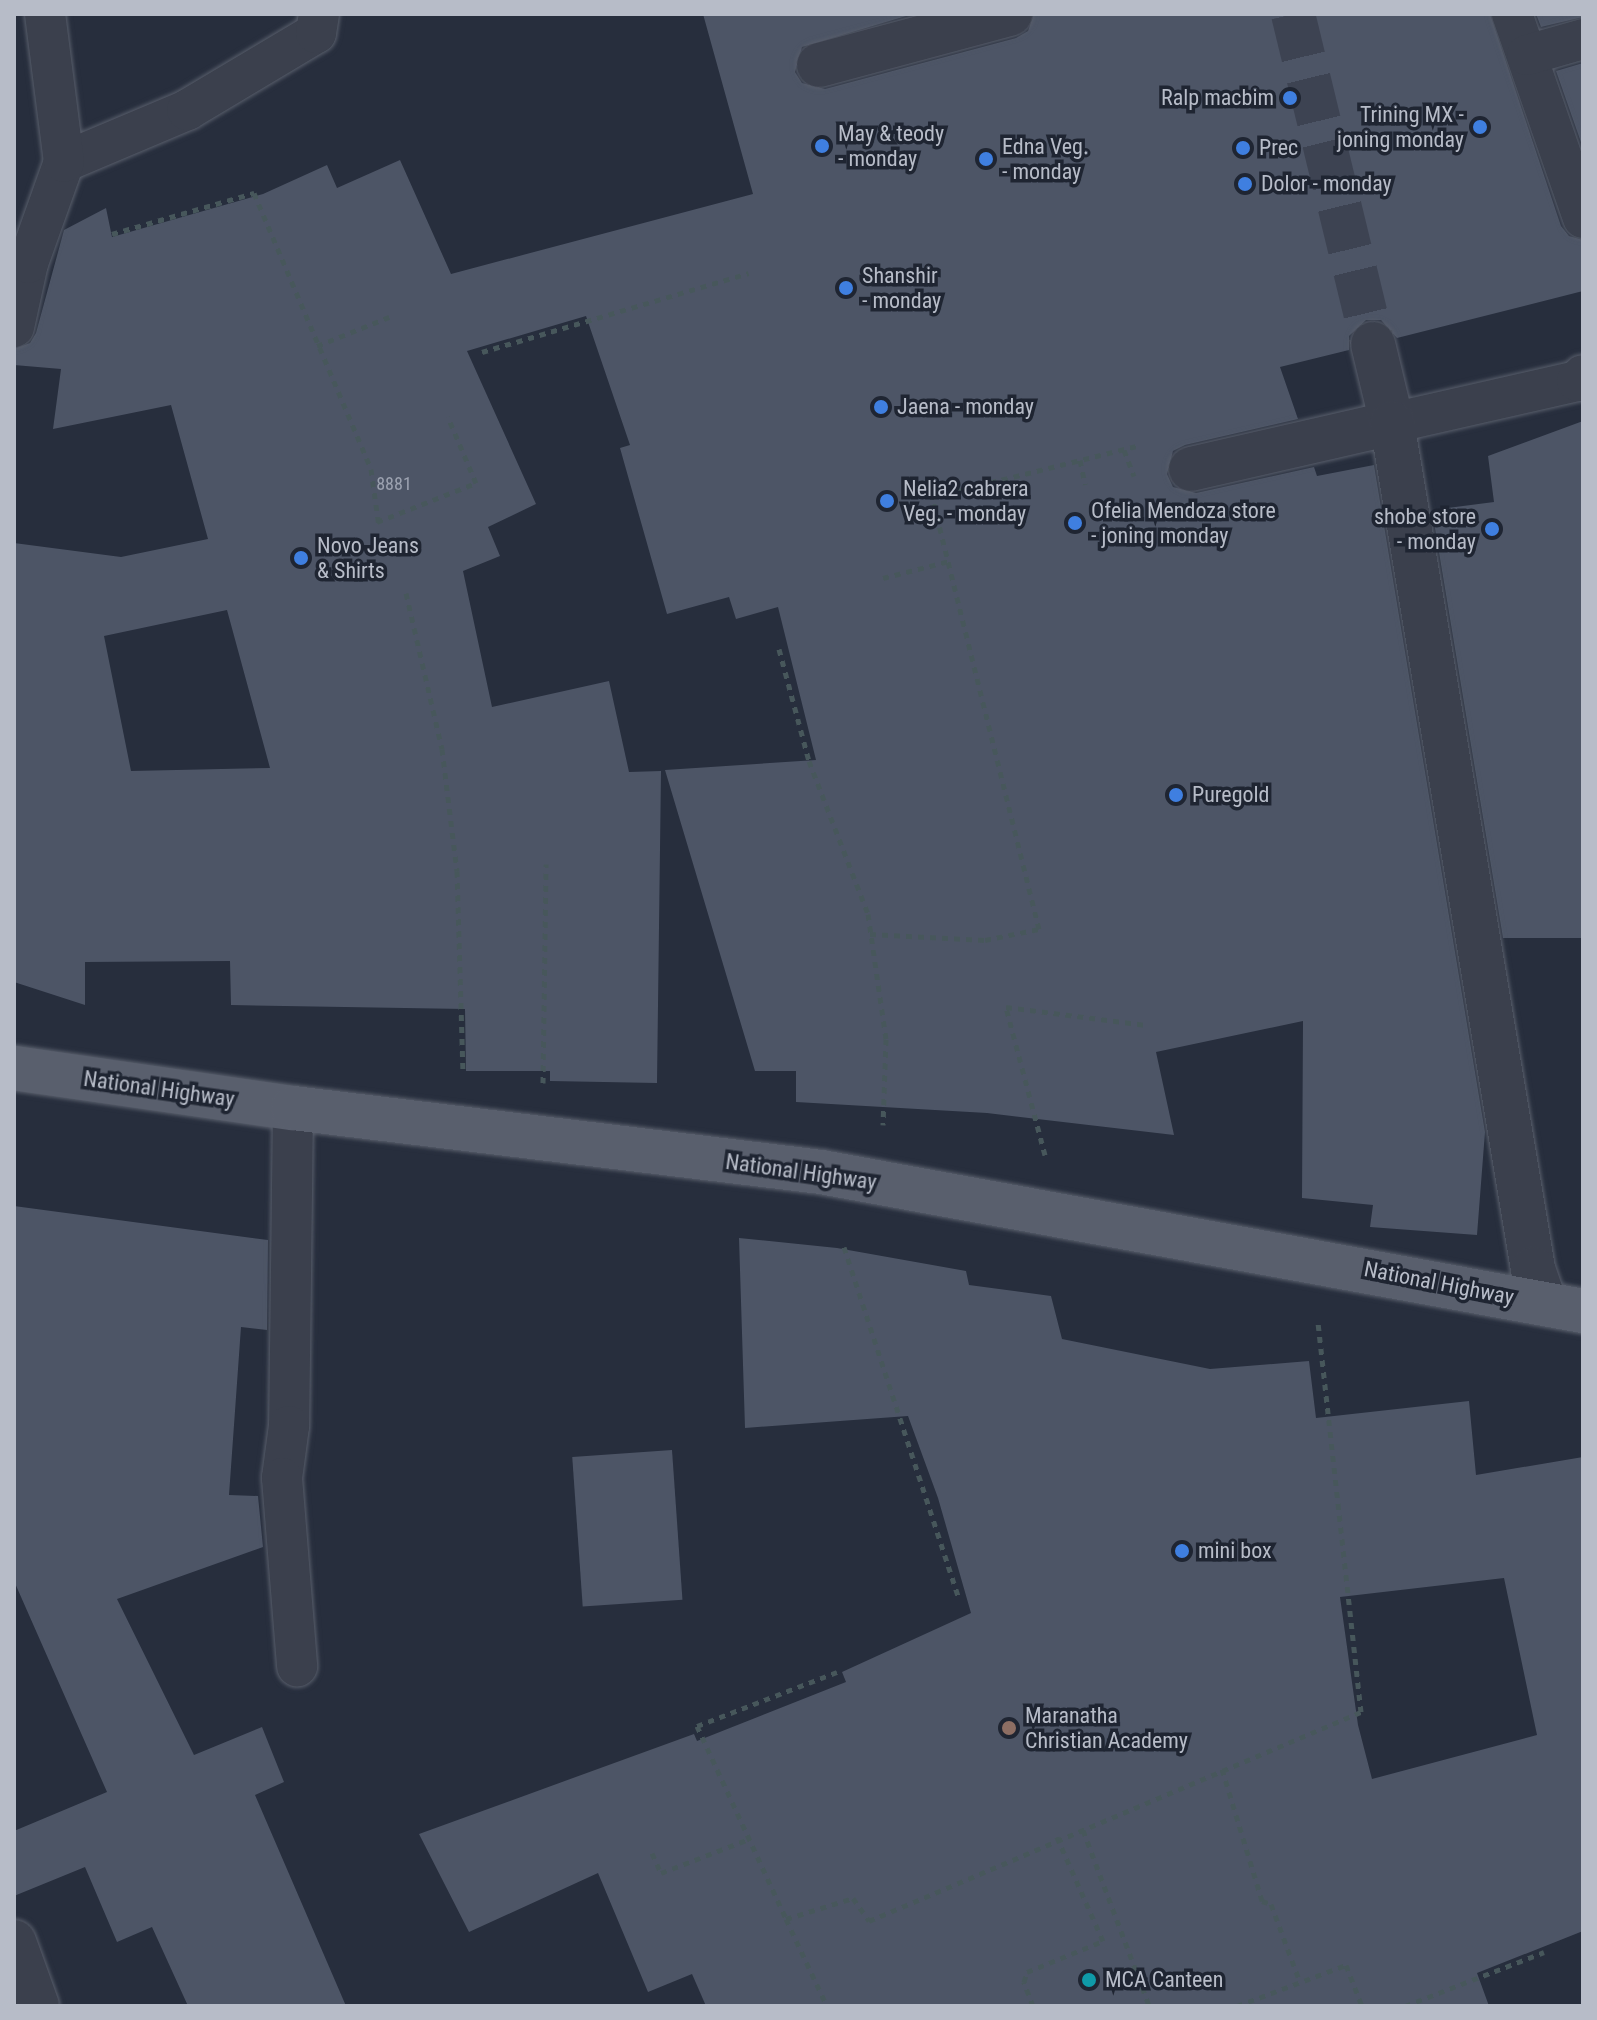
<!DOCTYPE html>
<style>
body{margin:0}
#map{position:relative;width:1597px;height:2020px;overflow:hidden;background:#272e3d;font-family:"Roboto Condensed",sans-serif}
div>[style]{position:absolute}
.building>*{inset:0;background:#4d5566;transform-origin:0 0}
.minor-tunnel>*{height:44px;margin-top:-22px;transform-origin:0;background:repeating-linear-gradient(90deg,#3d4352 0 44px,transparent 0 66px)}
.path>*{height:5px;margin-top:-2.5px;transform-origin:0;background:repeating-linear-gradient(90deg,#47575b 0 6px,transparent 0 12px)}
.roads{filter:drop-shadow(0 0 2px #585e6b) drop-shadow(0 0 2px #585e6b)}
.service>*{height:40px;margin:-20px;padding:0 20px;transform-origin:20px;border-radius:20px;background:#3b404d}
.pedestrian>*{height:44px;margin:-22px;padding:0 22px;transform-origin:22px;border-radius:22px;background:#3b404d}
.minor>*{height:44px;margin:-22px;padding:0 22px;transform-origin:22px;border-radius:22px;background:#3b404d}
.primary>*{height:44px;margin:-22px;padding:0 22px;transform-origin:22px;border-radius:22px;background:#595f6d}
.dots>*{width:22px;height:22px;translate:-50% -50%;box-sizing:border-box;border:4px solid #1f2532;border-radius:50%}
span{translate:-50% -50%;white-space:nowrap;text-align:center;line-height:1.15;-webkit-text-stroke:7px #1f2532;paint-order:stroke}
.number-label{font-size:18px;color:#9ca2b0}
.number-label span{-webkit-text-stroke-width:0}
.poi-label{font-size:22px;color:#b7bcc8}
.right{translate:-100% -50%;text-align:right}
.left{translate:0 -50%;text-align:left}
.street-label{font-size:22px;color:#b7bcc8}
.frame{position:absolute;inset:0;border:16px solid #b7bcc8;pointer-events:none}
</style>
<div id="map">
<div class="building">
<div style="clip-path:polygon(evenodd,703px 14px,913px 14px,802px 47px,795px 72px,802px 83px,825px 89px,1016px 38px,1028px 31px,1034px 14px,1490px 14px,1561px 226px,1569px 236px,1583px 240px,1583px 291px,1397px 338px,1381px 320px,1366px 320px,1349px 336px,1349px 350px,1280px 367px,1298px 419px,1185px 445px,1173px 451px,1167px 474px,1173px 487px,1196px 493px,1314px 467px,1317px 476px,1374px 465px,1485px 1132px,1477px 1235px,1370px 1227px,1373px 1205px,1302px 1198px,1303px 1021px,1156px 1052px,1174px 1135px,987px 1113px,796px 1102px,796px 1071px,755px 1071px,665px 770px,816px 760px,778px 607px,736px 619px,729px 597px,667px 614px,620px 448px,630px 445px,586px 316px,467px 351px,536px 504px,488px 527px,500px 556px,463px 571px,492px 707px,609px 681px,629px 772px,661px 771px,657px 1083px,550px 1081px,550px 1071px,466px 1071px,465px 1009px,231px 1005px,230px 961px,85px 962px,85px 1005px,14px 982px,14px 543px,121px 557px,208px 539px,171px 405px,53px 429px,61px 369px,14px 365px,14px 349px,30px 343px,36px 333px,64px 230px,106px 208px,112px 237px,263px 194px,327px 165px,337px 188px,400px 160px,451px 274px,753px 194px,703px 14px,227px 610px,270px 768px,131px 771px,104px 636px,227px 610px)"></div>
<div style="clip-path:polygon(1536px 14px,1583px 14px,1583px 17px,1541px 27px)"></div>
<div style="clip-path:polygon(1583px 63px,1583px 148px,1556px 71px)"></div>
<div style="clip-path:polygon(1583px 421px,1583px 938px,1503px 938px,1432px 510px,1494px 502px,1488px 456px)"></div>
<div style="clip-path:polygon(14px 1206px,268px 1240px,267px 1330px,241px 1327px,229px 1495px,258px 1496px,263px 1547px,117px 1599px,194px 1755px,262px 1727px,284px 1782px,255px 1795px,346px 2006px,188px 2006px,152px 1927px,117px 1942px,85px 1867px,14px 1896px,14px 1831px,107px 1792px,14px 1581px)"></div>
<div style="clip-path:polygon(evenodd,739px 1238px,837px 1248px,966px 1271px,969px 1285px,1051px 1296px,1062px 1339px,1210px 1369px,1309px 1361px,1316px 1418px,1469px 1401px,1476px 1475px,1583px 1457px,1583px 1931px,1477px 1973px,1489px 2006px,706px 2006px,692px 1974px,648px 1992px,598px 1873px,469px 1932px,419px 1834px,694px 1734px,697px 1741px,846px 1682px,842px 1672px,971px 1613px,938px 1498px,908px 1416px,745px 1428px,739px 1238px,1504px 1578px,1537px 1735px,1372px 1779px,1358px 1725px,1340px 1597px,1504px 1578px)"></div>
<div style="left:672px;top:1450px;width:150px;height:100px;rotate:86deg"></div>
</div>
<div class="minor-tunnel">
<div style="left:1293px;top:14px;width:340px;rotate:76.4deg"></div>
</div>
<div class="path">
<div style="left:112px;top:234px;width:148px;rotate:-16.1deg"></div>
<div style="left:254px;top:193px;width:300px;rotate:67deg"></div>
<div style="left:371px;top:469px;width:59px;rotate:82.1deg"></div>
<div style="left:317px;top:346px;width:78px;rotate:-21.9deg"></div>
<div style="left:482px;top:352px;width:278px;rotate:-16.5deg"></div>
<div style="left:1124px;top:450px;width:28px;rotate:69deg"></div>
<div style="left:1080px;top:460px;width:25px;rotate:78deg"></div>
<div style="left:931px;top:493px;width:4px;rotate:76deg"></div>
<div style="left:932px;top:497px;width:215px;rotate:-14deg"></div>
<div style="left:377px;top:522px;width:106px;rotate:-21.5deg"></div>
<div style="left:476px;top:483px;width:72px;rotate:-113deg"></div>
<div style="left:883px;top:578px;width:68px;rotate:-14.4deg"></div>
<div style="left:406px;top:593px;width:160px;rotate:77deg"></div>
<div style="left:442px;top:749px;width:123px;rotate:83deg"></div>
<div style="left:457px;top:871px;width:200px;rotate:88.3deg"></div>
<div style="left:779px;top:649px;width:116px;rotate:75deg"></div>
<div style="left:809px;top:761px;width:164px;rotate:68.9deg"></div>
<div style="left:868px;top:914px;width:126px;rotate:81.8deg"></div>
<div style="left:886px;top:1039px;width:86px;rotate:92deg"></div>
<div style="left:870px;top:934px;width:115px;rotate:3deg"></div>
<div style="left:985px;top:940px;width:55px;rotate:-11.5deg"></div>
<div style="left:1039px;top:929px;width:445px;rotate:-103.9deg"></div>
<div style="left:543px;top:1083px;width:219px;rotate:-89.2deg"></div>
<div style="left:1045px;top:1155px;width:153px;rotate:-104.8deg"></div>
<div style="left:1006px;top:1007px;width:141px;rotate:7.3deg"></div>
<div style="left:844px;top:1247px;width:367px;rotate:71.9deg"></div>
<div style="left:837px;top:1672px;width:150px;rotate:158.9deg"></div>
<div style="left:697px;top:1726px;width:213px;rotate:65.2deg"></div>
<div style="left:786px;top:1919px;width:70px;rotate:-17.4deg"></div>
<div style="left:853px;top:1898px;width:28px;rotate:55deg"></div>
<div style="left:869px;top:1921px;width:535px;rotate:-23.02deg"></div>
<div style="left:1361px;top:1712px;width:392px;rotate:-96.3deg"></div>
<div style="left:1222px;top:1769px;width:138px;rotate:73.1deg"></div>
<div style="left:1262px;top:1901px;width:9px;rotate:18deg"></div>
<div style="left:1271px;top:1904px;width:83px;rotate:69.6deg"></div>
<div style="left:1083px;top:1830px;width:188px;rotate:69.4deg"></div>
<div style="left:652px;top:1853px;width:22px;rotate:66deg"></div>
<div style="left:661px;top:1873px;width:94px;rotate:-21.1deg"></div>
<div style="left:786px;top:1919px;width:96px;rotate:64.8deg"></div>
<div style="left:1033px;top:2006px;width:26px;rotate:-111deg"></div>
<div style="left:1024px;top:1982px;width:10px;rotate:-73deg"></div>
<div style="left:1027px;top:1972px;width:82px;rotate:-22.2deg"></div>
<div style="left:1103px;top:1941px;width:114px;rotate:-113.9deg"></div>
<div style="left:1237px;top:2006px;width:116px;rotate:-20.6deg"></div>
<div style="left:1346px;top:1965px;width:44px;rotate:68.7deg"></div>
<div style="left:1405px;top:2006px;width:149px;rotate:-21.2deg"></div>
</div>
<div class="roads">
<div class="service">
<div style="left:1512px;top:14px;width:216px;rotate:70.8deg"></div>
<div style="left:1527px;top:55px;width:58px;rotate:-15.9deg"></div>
<div style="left:64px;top:162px;width:134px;rotate:-22.9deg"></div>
<div style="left:187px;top:110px;width:150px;rotate:-30.8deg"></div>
<div style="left:316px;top:33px;width:19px;rotate:-81deg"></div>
<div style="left:14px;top:327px;width:66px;rotate:-77.7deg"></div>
<div style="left:28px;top:263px;width:107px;rotate:-70.4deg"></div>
<div style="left:64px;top:162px;width:149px;rotate:-97.3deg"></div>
<div style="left:1392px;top:423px;width:190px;rotate:-12.8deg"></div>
<div style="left:1577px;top:381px;width:8px;rotate:-45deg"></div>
<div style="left:293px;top:1108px;width:318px;rotate:90.7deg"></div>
<div style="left:289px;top:1426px;width:52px;rotate:97.7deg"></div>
<div style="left:282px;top:1478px;width:189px;rotate:85.4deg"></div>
</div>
<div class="pedestrian">
<div style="left:819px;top:65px;width:198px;rotate:-15deg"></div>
<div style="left:1191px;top:469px;width:206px;rotate:-12.9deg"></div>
</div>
<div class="minor">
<div style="left:1373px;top:344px;width:81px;rotate:76.5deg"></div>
<div style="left:1392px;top:423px;width:858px;rotate:80.54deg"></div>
<div style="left:1533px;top:1269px;width:36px;rotate:71deg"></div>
<div style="left:14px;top:1942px;width:68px;rotate:70.2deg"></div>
</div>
<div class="primary">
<div style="left:14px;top:1068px;width:282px;rotate:8.2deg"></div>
<div style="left:293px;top:1108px;width:532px;rotate:6.91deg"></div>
<div style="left:821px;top:1172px;width:775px;rotate:10.34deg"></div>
</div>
</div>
<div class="dots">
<div style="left:1290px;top:98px;background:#3f7fe0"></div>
<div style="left:1480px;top:127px;background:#3f7fe0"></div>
<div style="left:822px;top:146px;background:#3f7fe0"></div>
<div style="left:1243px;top:148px;background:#3f7fe0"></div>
<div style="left:986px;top:159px;background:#3f7fe0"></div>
<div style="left:1245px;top:184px;background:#3f7fe0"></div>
<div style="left:846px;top:288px;background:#3f7fe0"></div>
<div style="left:881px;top:407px;background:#3f7fe0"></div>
<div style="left:887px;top:501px;background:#3f7fe0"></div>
<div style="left:1075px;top:523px;background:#3f7fe0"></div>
<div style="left:1492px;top:529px;background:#3f7fe0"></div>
<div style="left:301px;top:558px;background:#3f7fe0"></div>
<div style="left:1176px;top:795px;background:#3f7fe0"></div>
<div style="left:1182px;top:1551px;background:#3f7fe0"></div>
<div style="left:1009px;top:1728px;background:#8d6e63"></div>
<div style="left:1089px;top:1980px;background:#0f9aa8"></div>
</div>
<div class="number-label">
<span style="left:394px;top:484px">8881</span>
</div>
<div class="poi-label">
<span class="right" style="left:1274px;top:98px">Ralp macbim</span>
<span class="right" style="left:1464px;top:127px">Trining MX -<br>joning monday</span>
<span class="left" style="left:838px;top:146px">May &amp; teody<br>- monday</span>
<span class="left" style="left:1002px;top:159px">Edna Veg.<br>- monday</span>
<span class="left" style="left:1259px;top:148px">Prec</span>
<span class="left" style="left:1261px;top:184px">Dolor - monday</span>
<span class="left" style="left:862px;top:288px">Shanshir<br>- monday</span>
<span class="left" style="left:897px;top:407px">Jaena - monday</span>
<span class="left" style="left:903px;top:501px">Nelia2 cabrera<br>Veg. - monday</span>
<span class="left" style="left:1091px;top:523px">Ofelia Mendoza store<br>- joning monday</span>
<span class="right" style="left:1476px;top:529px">shobe store<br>- monday</span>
<span class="left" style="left:317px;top:558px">Novo Jeans<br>&amp; Shirts</span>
<span class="left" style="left:1192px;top:795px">Puregold</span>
<span class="left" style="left:1198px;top:1551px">mini box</span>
<span class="left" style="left:1025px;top:1728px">Maranatha<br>Christian Academy</span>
<span class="left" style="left:1105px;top:1980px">MCA Canteen</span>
</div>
<div class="street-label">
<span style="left:159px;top:1089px;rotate:8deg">National Highway</span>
<span style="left:801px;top:1172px;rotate:8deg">National Highway</span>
<span style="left:1439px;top:1283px;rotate:11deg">National Highway</span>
</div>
<div class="frame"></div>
</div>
